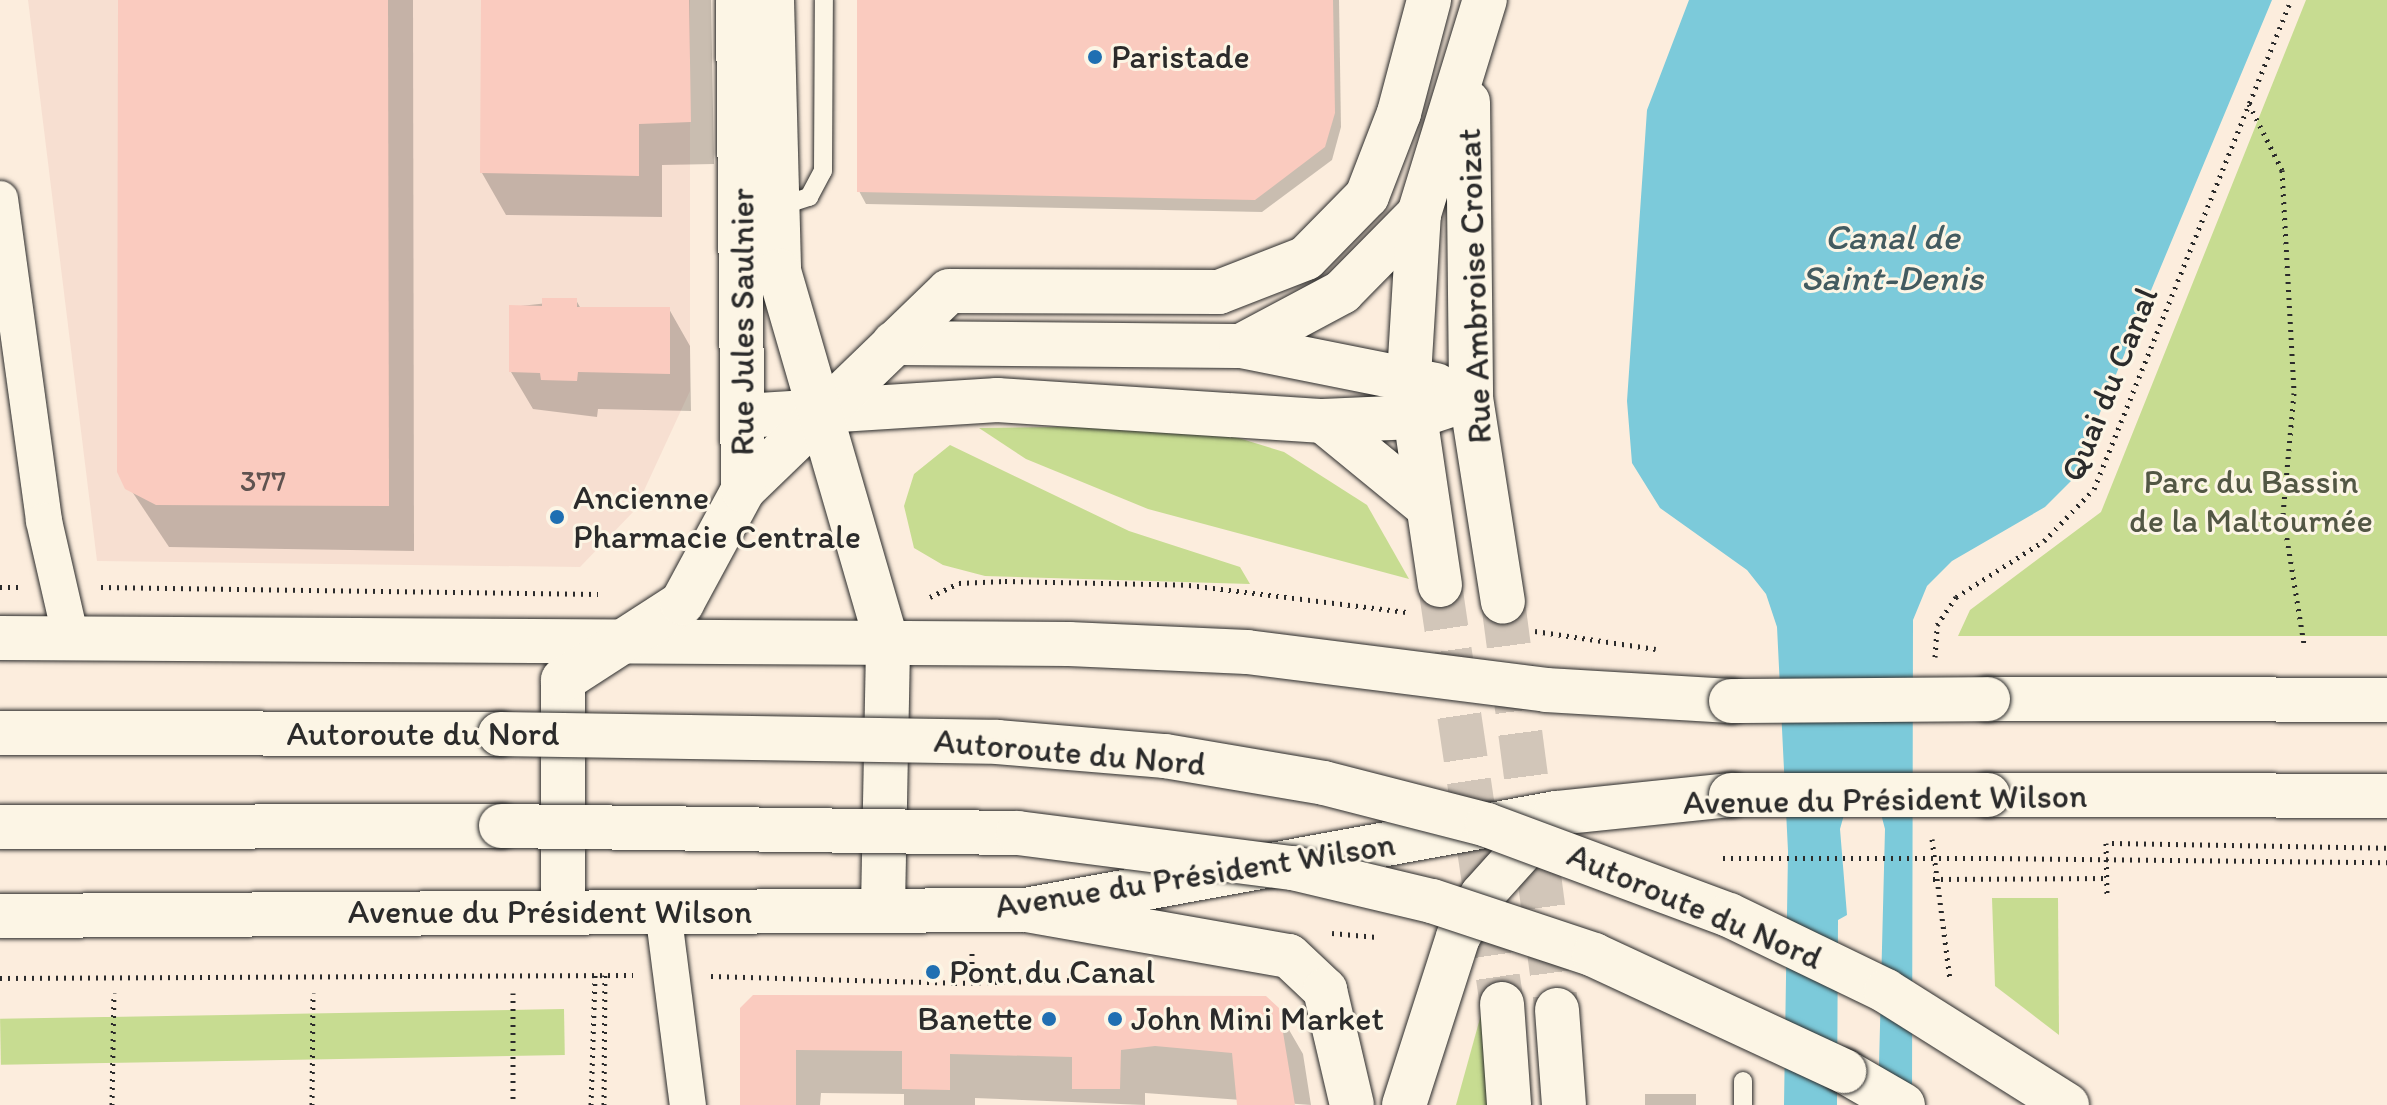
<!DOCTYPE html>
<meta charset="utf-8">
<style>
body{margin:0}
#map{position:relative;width:2387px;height:1105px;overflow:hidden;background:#fceddd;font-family:Itim,sans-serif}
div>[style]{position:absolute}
.built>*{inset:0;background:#f7dfd1}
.green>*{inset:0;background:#c7dc91;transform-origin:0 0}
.water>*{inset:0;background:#7ccada}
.shadow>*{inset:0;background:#0003;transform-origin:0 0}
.building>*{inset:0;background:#facbbf}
.secondary-tunnel>*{height:44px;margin-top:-22px;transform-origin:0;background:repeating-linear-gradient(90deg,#d2c6b9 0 44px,transparent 0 66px)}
.path>*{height:5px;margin-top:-2.5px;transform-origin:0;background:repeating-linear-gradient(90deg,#2b2b2b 0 2px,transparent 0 8px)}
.roads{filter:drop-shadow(0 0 2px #2b2b2b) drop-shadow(0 0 2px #2b2b2b)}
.service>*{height:18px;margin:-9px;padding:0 9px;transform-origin:9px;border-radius:9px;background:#fcf5e5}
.minor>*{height:36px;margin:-18px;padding:0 18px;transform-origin:18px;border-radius:18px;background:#fcf5e5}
.tertiary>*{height:44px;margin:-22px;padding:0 22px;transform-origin:22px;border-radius:22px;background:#fcf5e5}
.secondary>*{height:44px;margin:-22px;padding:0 22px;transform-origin:22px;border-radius:22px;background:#fcf5e5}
.primary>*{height:44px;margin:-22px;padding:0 22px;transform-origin:22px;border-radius:22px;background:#fcf5e5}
.motorway>*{height:44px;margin:-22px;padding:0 22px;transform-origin:22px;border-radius:22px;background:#fcf5e5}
.path-bridge>*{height:5px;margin-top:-2.5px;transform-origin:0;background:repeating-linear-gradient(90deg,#2b2b2b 0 2px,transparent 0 8px)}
.bridges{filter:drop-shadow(0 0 2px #2b2b2b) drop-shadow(0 0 2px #2b2b2b)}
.primary-bridge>*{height:44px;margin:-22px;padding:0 22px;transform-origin:22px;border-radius:22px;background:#fcf5e5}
.motorway-bridge>*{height:44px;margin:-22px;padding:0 22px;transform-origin:22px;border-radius:22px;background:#fcf5e5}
.dots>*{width:22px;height:22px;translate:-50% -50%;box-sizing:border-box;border:4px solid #fcf5e5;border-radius:50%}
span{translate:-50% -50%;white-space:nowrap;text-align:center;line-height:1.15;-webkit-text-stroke:6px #fcf5e5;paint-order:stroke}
.number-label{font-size:30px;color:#5f5350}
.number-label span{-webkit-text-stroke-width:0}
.poi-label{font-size:34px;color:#2b2b2b}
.left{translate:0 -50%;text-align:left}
.right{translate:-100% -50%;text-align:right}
.street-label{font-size:34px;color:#2b2b2b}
.park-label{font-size:34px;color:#525744}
.water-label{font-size:36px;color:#435b60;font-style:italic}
</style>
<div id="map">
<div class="built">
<div style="clip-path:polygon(28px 0,690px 0,690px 391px,635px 510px,580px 567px,97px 561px)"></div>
</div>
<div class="green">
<div style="clip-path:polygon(2306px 0,2387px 0,2387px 636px,1958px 636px,1970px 610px,2101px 512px)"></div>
<div style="clip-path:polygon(1196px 425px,1284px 452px,1367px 505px,1409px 579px,1148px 509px,1026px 459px,979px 428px)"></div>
<div style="clip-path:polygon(950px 445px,1129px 531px,1240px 567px,1250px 584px,985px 576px,943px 565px,914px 548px,904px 506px,914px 474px)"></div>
<div style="clip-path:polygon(1992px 898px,2058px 898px,2059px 1035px,1995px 986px)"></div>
<div style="clip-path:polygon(1487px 993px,1491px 1105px,1456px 1105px)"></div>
<div style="left:564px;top:1009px;width:46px;height:564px;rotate:89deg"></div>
</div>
<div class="water">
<div style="clip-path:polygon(1689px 0,2272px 0,2072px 480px,2045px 507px,1952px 561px,1927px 586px,1913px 620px,1912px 1105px,1878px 1105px,1885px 829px,1872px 780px,1854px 779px,1840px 829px,1847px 915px,1838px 920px,1837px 1105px,1784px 1105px,1788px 851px,1777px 627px,1766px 594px,1747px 570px,1660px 508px,1632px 463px,1627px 401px,1647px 110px)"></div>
</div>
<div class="shadow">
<div style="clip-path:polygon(120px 0,413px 0,414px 551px,169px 547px,119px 472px)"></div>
<div style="clip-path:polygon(482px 0,711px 0,714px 164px,662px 165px,662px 217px,506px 215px,482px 173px)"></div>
<div style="clip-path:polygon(859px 0,1339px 0,1341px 127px,1332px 160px,1262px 212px,866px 204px,859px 191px)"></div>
<div style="clip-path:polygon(576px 300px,581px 309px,669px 309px,690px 346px,691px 411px,598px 409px,597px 417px,533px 409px,511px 372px,511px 307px)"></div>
<div style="clip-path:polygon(742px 1009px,1277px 1009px,1303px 1054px,1311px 1105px,1145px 1093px,1145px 1105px,975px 1098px,975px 1105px,904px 1105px,904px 1094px,821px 1093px,820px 1105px,742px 1105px)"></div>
<div style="left:1645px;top:1094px;width:51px;height:11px"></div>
</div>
<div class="building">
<div style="clip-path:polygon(118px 0,388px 0,389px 506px,156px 505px,125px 489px,117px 472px)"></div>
<div style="clip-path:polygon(481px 0,689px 0,691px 122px,639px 124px,639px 176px,480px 173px)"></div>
<div style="clip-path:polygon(857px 0,1333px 0,1335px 113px,1325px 147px,1255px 200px,857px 192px)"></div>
<div style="clip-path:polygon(542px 298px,577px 298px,577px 307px,670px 307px,670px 374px,578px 372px,577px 381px,541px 380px,540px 373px,509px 372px,509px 305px,542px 306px)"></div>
<div style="clip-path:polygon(753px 995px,1266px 996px,1279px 1008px,1295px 1105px,1237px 1105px,1232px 1053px,1155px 1046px,1121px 1050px,1120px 1089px,1072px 1089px,1072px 1057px,950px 1054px,950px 1090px,902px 1089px,902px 1051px,796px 1050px,796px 1105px,740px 1105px,740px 1008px)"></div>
</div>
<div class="secondary-tunnel">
<div style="left:1440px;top:585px;width:424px;rotate:81.6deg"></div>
<div style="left:1503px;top:602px;width:412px;rotate:82.5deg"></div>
</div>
<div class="path">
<div style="left:2249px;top:104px;width:74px;rotate:63.4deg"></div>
<div style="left:2282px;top:170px;width:223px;rotate:86.9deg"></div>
<div style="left:2294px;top:393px;width:121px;rotate:95.2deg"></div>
<div style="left:2283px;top:514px;width:132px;rotate:80.8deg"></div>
<div style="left:0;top:587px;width:19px"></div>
<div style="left:101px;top:587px;width:497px;rotate:0.8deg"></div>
<div style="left:930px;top:597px;width:32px;rotate:-26deg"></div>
<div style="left:959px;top:583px;width:46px;rotate:-2.5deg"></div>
<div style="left:1005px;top:581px;width:184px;rotate:1.2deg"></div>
<div style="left:1189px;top:585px;width:219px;rotate:7.1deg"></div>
<div style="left:1535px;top:631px;width:122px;rotate:8.5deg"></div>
<div style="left:1935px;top:657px;width:32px;rotate:-86deg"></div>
<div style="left:1937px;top:625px;width:34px;rotate:-56deg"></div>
<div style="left:1956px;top:597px;width:104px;rotate:-32.5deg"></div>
<div style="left:2044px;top:541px;width:72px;rotate:-46.1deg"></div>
<div style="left:2094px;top:489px;width:527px;rotate:-68.06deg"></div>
<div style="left:1932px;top:839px;width:142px;rotate:82.7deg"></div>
<div style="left:2106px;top:843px;width:51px;rotate:88.9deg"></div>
<div style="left:2112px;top:843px;width:275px;rotate:1deg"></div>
<div style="left:1986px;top:858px;width:401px;rotate:0.6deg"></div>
<div style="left:1933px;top:879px;width:174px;rotate:-0.3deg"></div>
<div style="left:1332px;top:933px;width:45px;rotate:5.1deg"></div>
<div style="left:711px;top:976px;width:244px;rotate:1.6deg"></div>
<div style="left:955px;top:983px;width:185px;rotate:-1.5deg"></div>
<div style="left:0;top:978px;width:633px;rotate:-0.27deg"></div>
<div style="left:972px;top:979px;width:27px;rotate:-90deg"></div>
<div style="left:513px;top:993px;width:112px;rotate:90deg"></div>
<div style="left:112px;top:1105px;width:112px;rotate:-89deg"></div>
<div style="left:312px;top:1105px;width:112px;rotate:-89.5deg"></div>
<div style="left:591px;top:1105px;width:130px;rotate:-88.2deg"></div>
<div style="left:604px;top:1105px;width:130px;rotate:-89.6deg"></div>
</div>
<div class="roads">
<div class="service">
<div style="left:778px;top:207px;width:33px;rotate:-18deg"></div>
<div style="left:809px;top:197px;width:30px;rotate:-62deg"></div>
<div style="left:823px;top:171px;width:171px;rotate:-89.7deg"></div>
<div style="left:1743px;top:1105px;width:24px;rotate:-90deg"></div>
</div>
<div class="minor">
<div style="left:0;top:199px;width:325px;rotate:82.2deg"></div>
<div style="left:44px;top:521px;width:121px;rotate:77.1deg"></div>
<div style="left:663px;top:911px;width:196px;rotate:82.7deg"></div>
</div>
<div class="tertiary">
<div style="left:1027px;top:910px;width:266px;rotate:10deg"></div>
<div style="left:1289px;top:956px;width:50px;rotate:43.4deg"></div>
<div style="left:1325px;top:990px;width:118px;rotate:76.8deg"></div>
<div style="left:1502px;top:1004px;width:101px;rotate:86deg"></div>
<div style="left:1557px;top:1010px;width:95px;rotate:85.8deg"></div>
<div style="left:1404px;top:1105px;width:176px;rotate:-72.2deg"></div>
<div style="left:1458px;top:937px;width:48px;rotate:-60.3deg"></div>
<div style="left:1482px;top:895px;width:109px;rotate:-48deg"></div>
</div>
<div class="secondary">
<div style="left:1468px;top:102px;width:296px;rotate:89.4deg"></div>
<div style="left:1471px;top:398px;width:206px;rotate:81.1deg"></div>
<div style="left:894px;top:343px;width:347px;rotate:0.5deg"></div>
<div style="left:1241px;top:346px;width:199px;rotate:11.3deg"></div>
<div style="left:1241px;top:346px;width:115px;rotate:-28.1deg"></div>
<div style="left:1342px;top:292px;width:110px;rotate:-45.4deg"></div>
<div style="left:744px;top:416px;width:254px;rotate:-3.6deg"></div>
<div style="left:997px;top:400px;width:327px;rotate:3.7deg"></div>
<div style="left:1323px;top:421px;width:91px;rotate:-2.5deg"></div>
<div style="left:1414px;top:417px;width:60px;rotate:-18.4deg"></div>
<div style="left:1323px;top:421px;width:136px;rotate:39.3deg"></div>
<div style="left:743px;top:490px;width:286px;rotate:-44deg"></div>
<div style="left:949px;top:291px;width:270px;rotate:0.2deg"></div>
<div style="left:1219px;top:292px;width:93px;rotate:-21.3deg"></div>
<div style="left:1306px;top:258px;width:87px;rotate:-45.5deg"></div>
<div style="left:1367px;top:196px;width:89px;rotate:-68.9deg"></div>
<div style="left:1399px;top:113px;width:117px;rotate:-75.1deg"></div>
<div style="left:1440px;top:585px;width:211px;rotate:-98.4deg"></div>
<div style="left:1409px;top:376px;width:162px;rotate:-86.5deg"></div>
<div style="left:1419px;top:214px;width:224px;rotate:-72.9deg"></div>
</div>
<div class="primary">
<div style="left:772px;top:0;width:271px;rotate:88.5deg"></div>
<div style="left:779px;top:271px;width:391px;rotate:73.8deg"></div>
<div style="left:888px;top:647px;width:263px;rotate:91.1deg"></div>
<div style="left:0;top:638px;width:1069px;rotate:0.32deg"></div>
<div style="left:1069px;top:644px;width:178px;rotate:2.6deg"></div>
<div style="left:1247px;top:652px;width:301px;rotate:7.2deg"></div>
<div style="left:1546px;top:690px;width:185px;rotate:3.4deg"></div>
<div style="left:1988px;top:699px;width:399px;rotate:0.1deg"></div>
<div style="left:1988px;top:795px;width:399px;rotate:0.1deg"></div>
<div style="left:563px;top:912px;width:232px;rotate:-90deg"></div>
<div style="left:563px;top:680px;width:142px;rotate:-32.9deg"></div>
<div style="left:682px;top:603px;width:128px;rotate:-61.6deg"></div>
<div style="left:743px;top:490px;width:490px;rotate:-90.6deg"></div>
<div style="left:0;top:916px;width:1025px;rotate:-0.34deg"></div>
<div style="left:1025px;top:910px;width:540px;rotate:-10.35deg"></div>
<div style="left:1556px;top:813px;width:176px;rotate:-5.9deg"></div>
</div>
<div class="motorway">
<div style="left:0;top:733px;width:500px;rotate:0.11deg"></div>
<div style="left:0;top:827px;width:501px;rotate:-0.11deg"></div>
<div style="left:1844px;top:1071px;width:68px;rotate:30deg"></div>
</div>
</div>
<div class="path-bridge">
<div style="left:1723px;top:858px;width:263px"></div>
</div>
<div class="bridges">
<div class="primary-bridge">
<div style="left:1731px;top:701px;width:257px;rotate:-0.4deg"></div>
<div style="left:1731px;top:795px;width:257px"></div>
</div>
<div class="motorway-bridge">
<div style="left:500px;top:734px;width:497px;rotate:0.9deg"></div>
<div style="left:997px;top:742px;width:169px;rotate:4.8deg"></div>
<div style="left:1165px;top:756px;width:161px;rotate:9.6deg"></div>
<div style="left:1324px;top:783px;width:168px;rotate:14.4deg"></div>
<div style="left:1487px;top:825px;width:258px;rotate:20.4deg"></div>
<div style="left:1729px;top:915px;width:174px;rotate:25.8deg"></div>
<div style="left:1886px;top:991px;width:214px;rotate:32.2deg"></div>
<div style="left:501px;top:826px;width:517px;rotate:0.78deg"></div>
<div style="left:1018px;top:833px;width:277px;rotate:7.3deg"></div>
<div style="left:1293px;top:868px;width:143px;rotate:13.4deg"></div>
<div style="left:1432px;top:901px;width:171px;rotate:18.4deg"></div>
<div style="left:1594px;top:955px;width:276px;rotate:24.9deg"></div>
</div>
</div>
<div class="dots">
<div style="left:1095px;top:57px;background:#1f6fb2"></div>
<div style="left:557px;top:517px;background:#1f6fb2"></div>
<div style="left:933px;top:972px;background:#1f6fb2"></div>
<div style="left:1049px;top:1019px;background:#1f6fb2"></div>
<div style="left:1115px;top:1019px;background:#1f6fb2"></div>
</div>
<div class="number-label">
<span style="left:263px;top:481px">377</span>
</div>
<div class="poi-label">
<span class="left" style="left:1111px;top:57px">Paristade</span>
<span class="left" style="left:573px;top:517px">Ancienne<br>Pharmacie Centrale</span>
<span class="left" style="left:949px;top:972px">Pont du Canal</span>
<span class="right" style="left:1033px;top:1019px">Banette</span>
<span class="left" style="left:1131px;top:1019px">John Mini Market</span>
</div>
<div class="street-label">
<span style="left:1474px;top:286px;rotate:-92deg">Rue Ambroise Croizat</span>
<span style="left:742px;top:322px;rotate:-90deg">Rue Jules Saulnier</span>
<span style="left:2109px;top:384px;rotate:-68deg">Quai du Canal</span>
<span style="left:423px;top:734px">Autoroute du Nord</span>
<span style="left:1070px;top:752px;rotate:5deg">Autoroute du Nord</span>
<span style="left:1885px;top:799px;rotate:-1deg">Avenue du Président Wilson</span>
<span style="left:1195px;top:875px;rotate:-9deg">Avenue du Président Wilson</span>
<span style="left:1695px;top:906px;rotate:23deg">Autoroute du Nord</span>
<span style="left:550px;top:912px">Avenue du Président Wilson</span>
</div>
<div class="park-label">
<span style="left:2251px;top:501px">Parc du Bassin<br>de la Maltournée</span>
</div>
<div class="water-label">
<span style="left:1892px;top:257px">Canal de<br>Saint-Denis</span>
</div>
</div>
